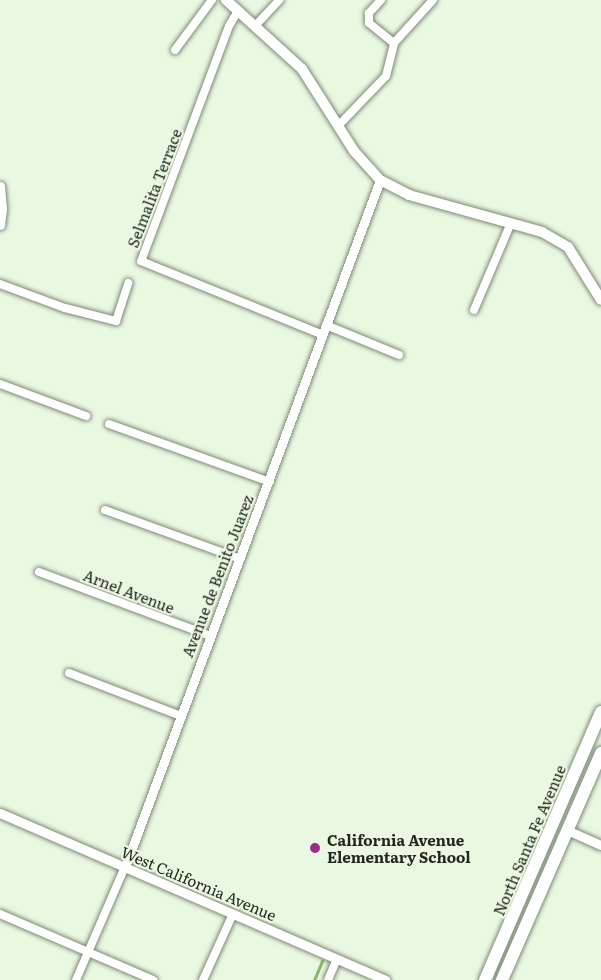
<!DOCTYPE html>
<style>
body{margin:0}
#map{position:relative;width:601px;height:980px;overflow:hidden;background:#eaf8e2;font-family:Literata,serif}
div>[style]{position:absolute}
.stream>*{height:3px;margin:-1.5px;padding:0 1.5px;transform-origin:1.5px;border-radius:1.5px;background:#88b76b}
.roads{filter:drop-shadow(0 0 2px #7d8a76) drop-shadow(0 0 2px #7d8a76)}
.minor>*{height:8px;margin:-4px;padding:0 4px;transform-origin:4px;border-radius:4px;background:#fff}
.tertiary>*{height:9px;margin:-4.5px;padding:0 4.5px;transform-origin:4.5px;border-radius:4.5px;background:#fff}
.secondary>*{height:10px;margin:-5px;padding:0 5px;transform-origin:5px;border-radius:5px;background:#fff}
.primary>*{height:12px;margin:-6px;padding:0 6px;transform-origin:6px;border-radius:6px;background:#fff}
.dots>*{width:16px;height:16px;translate:-50% -50%;box-sizing:border-box;border:3px solid #eaf8e2;border-radius:50%}
span{translate:-50% -50%;white-space:nowrap;text-align:center;line-height:1.15;-webkit-text-stroke:4.5px #eaf8e2;paint-order:stroke}
.street-label{font-size:15px;color:#21261e}
.poi-label{font-size:15px;color:#21261e;font-weight:700}
.left{translate:0 -50%;text-align:left}
</style>
<div id="map">
<div class="stream">
<div style="left:314px;top:980px;width:21px;rotate:-67deg"></div>
</div>
<div class="roads">
<div class="minor">
<div style="left:381px;top:0;width:18px;rotate:133deg"></div>
<div style="left:369px;top:13px;width:10px;rotate:90deg"></div>
<div style="left:369px;top:23px;width:32px;rotate:39deg"></div>
<div style="left:394px;top:43px;width:58px;rotate:-47.8deg"></div>
<div style="left:238px;top:11px;width:17px;rotate:121deg"></div>
<div style="left:229px;top:26px;width:251px;rotate:110.5deg"></div>
<div style="left:141px;top:261px;width:196px;rotate:22.1deg"></div>
<div style="left:256px;top:25px;width:34px;rotate:-47deg"></div>
<div style="left:175px;top:50px;width:62px;rotate:-53.5deg"></div>
<div style="left:338px;top:126px;width:69px;rotate:-46.2deg"></div>
<div style="left:386px;top:76px;width:34px;rotate:-76deg"></div>
<div style="left:0;top:284px;width:69px;rotate:20.3deg"></div>
<div style="left:65px;top:308px;width:53px;rotate:14.3deg"></div>
<div style="left:116px;top:321px;width:40px;rotate:-72deg"></div>
<div style="left:474px;top:310px;width:95px;rotate:-67deg"></div>
<div style="left:326px;top:325px;width:79px;rotate:22.3deg"></div>
<div style="left:0;top:384px;width:92px;rotate:20.4deg"></div>
<div style="left:109px;top:424px;width:171px;rotate:19.8deg"></div>
<div style="left:105px;top:510px;width:144px;rotate:19.9deg"></div>
<div style="left:39px;top:572px;width:183px;rotate:20.5deg"></div>
<div style="left:69px;top:673px;width:120px;rotate:21deg"></div>
<div style="left:0;top:914px;width:167px;rotate:23.3deg"></div>
<div style="left:76px;top:980px;width:123px;rotate:-66.6deg"></div>
<div style="left:203px;top:980px;width:72px;rotate:-65.6deg"></div>
<div style="left:328px;top:980px;width:23px;rotate:-67deg"></div>
</div>
<div class="tertiary">
<div style="left:0;top:186px;width:23px;rotate:85deg"></div>
<div style="left:2px;top:209px;width:16px;rotate:97deg"></div>
<div style="left:0;top:813px;width:420px;rotate:23.4deg"></div>
<div style="left:567px;top:830px;width:37px;rotate:24deg"></div>
<div style="left:125px;top:867px;width:733px;rotate:-69.64deg"></div>
</div>
<div class="secondary">
<div style="left:226px;top:0;width:103px;rotate:42.2deg"></div>
<div style="left:302px;top:69px;width:97px;rotate:57.6deg"></div>
<div style="left:354px;top:151px;width:39px;rotate:48deg"></div>
<div style="left:380px;top:180px;width:33px;rotate:27deg"></div>
<div style="left:409px;top:195px;width:138px;rotate:15.5deg"></div>
<div style="left:542px;top:232px;width:30px;rotate:30deg"></div>
<div style="left:568px;top:247px;width:62px;rotate:58.1deg"></div>
</div>
<div class="primary">
<div style="left:485px;top:980px;width:292px;rotate:-66.6deg"></div>
<div style="left:502px;top:980px;width:248px;rotate:-66.4deg"></div>
</div>
</div>
<div class="dots">
<div style="left:315px;top:848px;background:#9c2c8b"></div>
</div>
<div class="street-label">
<span style="left:154px;top:188px;rotate:-69deg">Selmalita Terrace</span>
<span style="left:217px;top:576px;rotate:-69deg">Avenue de Benito Juarez</span>
<span style="left:129px;top:591px;rotate:21deg">Arnel Avenue</span>
<span style="left:529px;top:840px;rotate:-67deg">North Santa Fe Avenue</span>
<span style="left:199px;top:883px;rotate:23deg">West California Avenue</span>
</div>
<div class="poi-label">
<span class="left" style="left:327px;top:848px">California Avenue<br>Elementary School</span>
</div>
</div>
